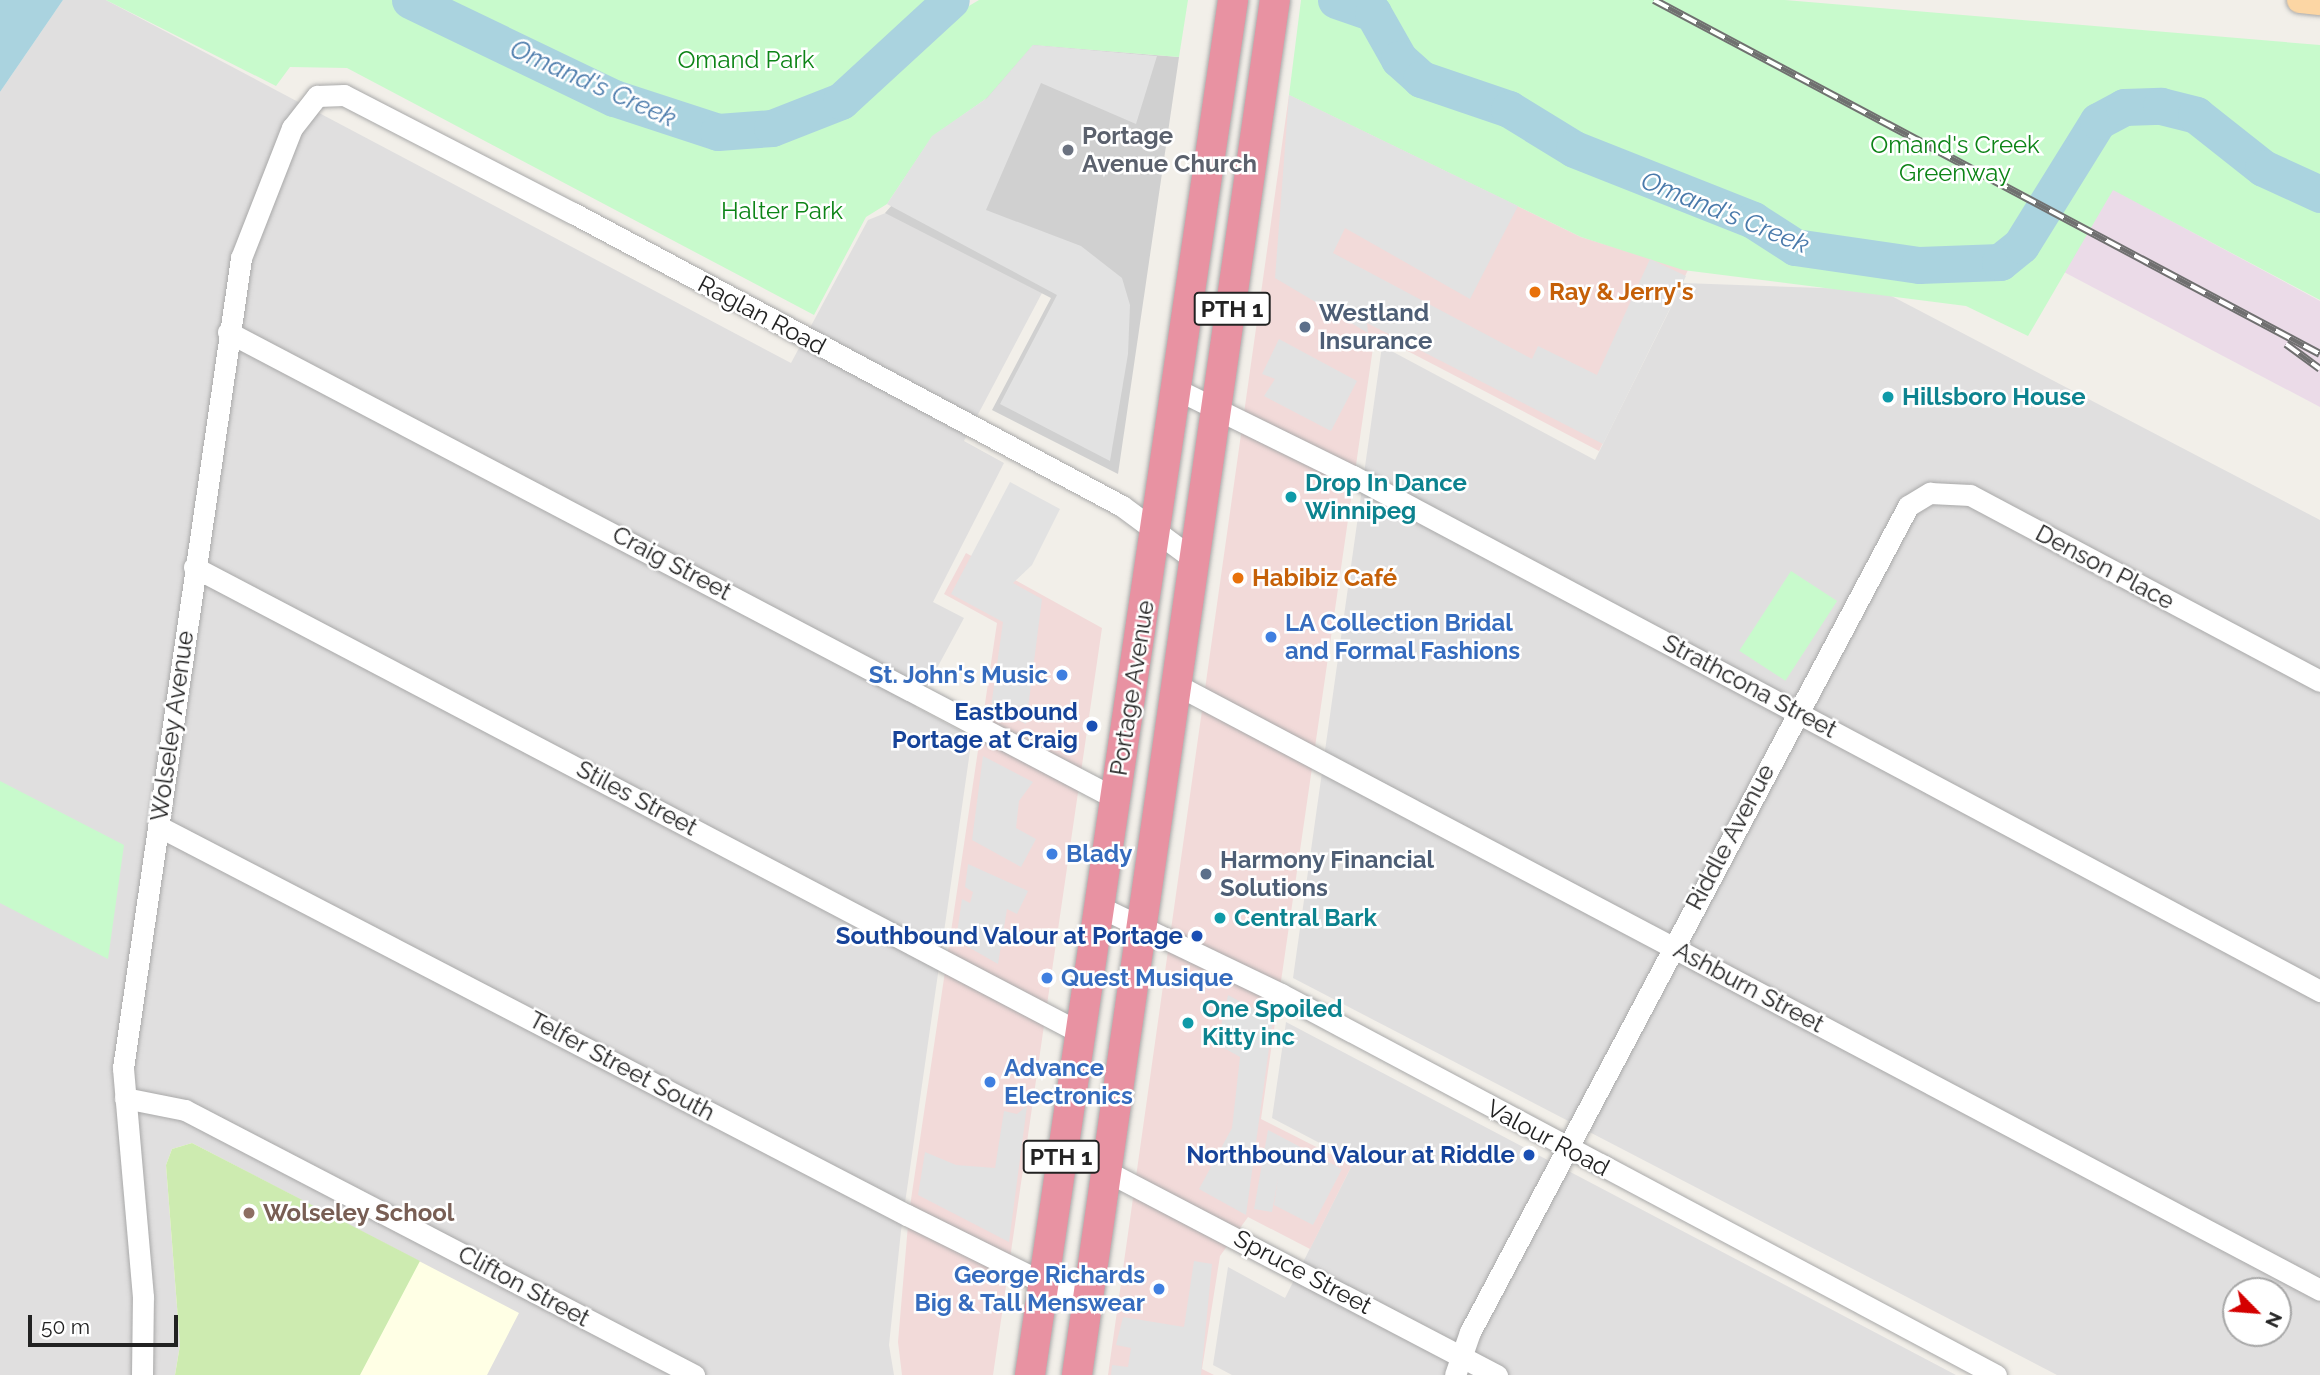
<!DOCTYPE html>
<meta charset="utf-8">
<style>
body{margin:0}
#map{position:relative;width:2320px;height:1375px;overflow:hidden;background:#f2efe9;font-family:Raleway,sans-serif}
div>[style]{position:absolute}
.residential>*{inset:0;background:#e0dfdf}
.commercial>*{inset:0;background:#f2dad9}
.industrial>*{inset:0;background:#ebdbe8}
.education>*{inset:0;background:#ffffe5}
.religious>*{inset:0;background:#d0d0d0}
.grass>*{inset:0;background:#cdebb0}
.park>*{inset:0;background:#c8facc;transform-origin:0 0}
.parking>*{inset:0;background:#e2e2e2}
.water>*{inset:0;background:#aad3df}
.river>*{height:37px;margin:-18.5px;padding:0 18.5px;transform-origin:18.5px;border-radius:18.5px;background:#aad3df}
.roads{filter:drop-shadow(0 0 2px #a9a9a9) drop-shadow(0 0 2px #a9a9a9)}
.minor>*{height:21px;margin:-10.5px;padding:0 10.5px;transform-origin:10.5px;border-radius:10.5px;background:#fff}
.major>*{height:26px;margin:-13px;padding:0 13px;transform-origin:13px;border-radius:13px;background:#fcd6a4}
.highway>*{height:30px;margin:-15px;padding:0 15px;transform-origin:15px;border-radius:15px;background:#e892a2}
.rail>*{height:8px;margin-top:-4px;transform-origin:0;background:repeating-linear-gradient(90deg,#fff 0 16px,#707070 0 32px);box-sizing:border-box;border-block:2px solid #707070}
.dots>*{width:19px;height:19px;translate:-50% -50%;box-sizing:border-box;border:4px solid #fff;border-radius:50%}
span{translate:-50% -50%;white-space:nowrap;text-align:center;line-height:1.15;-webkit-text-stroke:5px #fff;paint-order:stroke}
.shield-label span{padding:2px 5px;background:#fff;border:2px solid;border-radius:5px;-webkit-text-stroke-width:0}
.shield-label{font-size:23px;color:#222;font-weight:700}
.park-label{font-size:24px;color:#0c8416}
.worship-label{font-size:24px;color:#5b616d;font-weight:700}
.left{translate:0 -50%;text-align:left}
.food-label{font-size:24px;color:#c56008;font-weight:700}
.service-label{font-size:24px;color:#4e5e75;font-weight:700}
.street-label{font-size:24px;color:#222}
.culture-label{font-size:24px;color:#0d838f;font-weight:700}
.shop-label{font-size:24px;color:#366cbe;font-weight:700}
.right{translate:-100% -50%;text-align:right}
.transit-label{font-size:24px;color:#164399;font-weight:700}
.education-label{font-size:24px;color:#785e54;font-weight:700}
.water-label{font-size:26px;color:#4a7aab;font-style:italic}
.north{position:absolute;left:2222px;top:1277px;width:70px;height:70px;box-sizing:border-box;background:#fff;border:2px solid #a7a7a7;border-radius:50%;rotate:115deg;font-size:19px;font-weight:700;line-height:28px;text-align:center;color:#222}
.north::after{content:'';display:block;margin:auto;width:24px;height:32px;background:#d40000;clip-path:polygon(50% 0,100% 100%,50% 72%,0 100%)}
.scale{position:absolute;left:28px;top:1315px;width:150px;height:32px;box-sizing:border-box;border:4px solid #222;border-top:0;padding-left:9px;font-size:21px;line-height:24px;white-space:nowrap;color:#222;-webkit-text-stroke:5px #fff;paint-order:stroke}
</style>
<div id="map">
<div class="residential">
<div style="clip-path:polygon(63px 0,106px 0,791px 363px,868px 220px,888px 212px,1042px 293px,964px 441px,1004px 463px,933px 602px,964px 618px,916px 707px,972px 737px,901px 1231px,889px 1345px,894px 1375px,0 1375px,0 92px)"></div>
<div style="clip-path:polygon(evenodd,1683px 283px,1880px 290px,2320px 520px,2320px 1375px,2057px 1375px,1293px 978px,1382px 346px,1595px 460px,1683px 283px,2236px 1291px,2278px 1291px,2278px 1333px,2236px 1333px,2236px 1291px)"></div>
<div style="clip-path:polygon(1286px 1022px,1540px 1156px,1956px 1375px,1232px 1375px,1213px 1365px,1228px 1267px,1285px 1298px,1354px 1161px,1272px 1118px)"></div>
</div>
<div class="commercial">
<div style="clip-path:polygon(1289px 95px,1581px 237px,1688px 270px,1599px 451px,1375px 334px,1261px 1119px,1352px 1165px,1310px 1249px,1248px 1217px,1220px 1256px,1202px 1369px,1214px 1375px,1108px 1375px)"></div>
<div style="clip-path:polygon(966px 553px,1102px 628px,993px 1375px,902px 1375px,898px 1342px,909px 1213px,997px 623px,944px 594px)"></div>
</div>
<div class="industrial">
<div style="clip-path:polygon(2068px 165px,2320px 301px,2320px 407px,2062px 271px)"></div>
</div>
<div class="education">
<div style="clip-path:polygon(192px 1143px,519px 1313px,487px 1375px,175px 1375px,180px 1345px,166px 1165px,172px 1149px)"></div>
</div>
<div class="religious">
<div style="clip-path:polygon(1033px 45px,1179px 57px,1118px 474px,992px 410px,1051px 298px,885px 213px)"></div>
</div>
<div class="grass">
<div style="clip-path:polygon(192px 1143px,420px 1261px,360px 1375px,175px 1375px,180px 1345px,166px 1165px,172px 1149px)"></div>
</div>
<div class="park">
<div style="clip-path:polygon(106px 0,424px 0,416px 16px,529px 71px,667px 130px,726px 139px,786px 132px,850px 104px,935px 26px,979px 0,1188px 0,1179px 57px,1033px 45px,987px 98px,932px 137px,887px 204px,866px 217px,814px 315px,347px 68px,290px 67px,276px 86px)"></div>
<div style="clip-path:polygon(435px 0,931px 0,885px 53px,824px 99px,767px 119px,723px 123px,620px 94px)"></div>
<div style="clip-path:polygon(1301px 0,1785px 0,2320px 45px,2320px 300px,2113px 190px,2028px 336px,1966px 306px,1683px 270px,1581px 237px,1289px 95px)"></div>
<div style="left:1791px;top:571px;width:55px;height:95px;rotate:33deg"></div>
<div style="clip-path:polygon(0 781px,124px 845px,108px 959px,0 903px)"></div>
</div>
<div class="parking">
<div style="clip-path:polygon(1033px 45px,1157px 56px,1136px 124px,1041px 83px,986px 210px,1081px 246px,1122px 278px,1130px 305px,1128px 354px,1110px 461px,1000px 404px,1057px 295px,887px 204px,932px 136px,987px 98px)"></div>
<div style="clip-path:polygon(1289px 95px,1518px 206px,1470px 299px,1345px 228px,1333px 253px,1532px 359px,1538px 346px,1597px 375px,1650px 259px,1686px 276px,1603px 444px,1367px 323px,1368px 333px,1275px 278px)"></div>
<div style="clip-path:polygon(1279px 339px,1357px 381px,1331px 431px,1264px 396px,1275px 379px,1262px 374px)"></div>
<div style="clip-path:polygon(1010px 482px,1060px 509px,1032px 565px,1013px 583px,1042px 599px,1026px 724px,991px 707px,1003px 622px,951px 594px)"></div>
<div style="clip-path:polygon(983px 756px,1033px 782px,1019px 801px,1016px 828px,1036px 839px,1021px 867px,972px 840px)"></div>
<div style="clip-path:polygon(968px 864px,1028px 891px,1017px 914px,1007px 909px,998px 964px,956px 940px,962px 899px,970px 903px,973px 892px,965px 887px)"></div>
<div style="clip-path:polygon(1228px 995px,1273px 1019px,1246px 1215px,1199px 1189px,1232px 1128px,1240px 1057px,1217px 1044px)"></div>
<div style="clip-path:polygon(1027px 1106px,1009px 1242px,918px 1195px,925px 1152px,956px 1165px,995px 1168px,1004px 1111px,1017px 1114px)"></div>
<div style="clip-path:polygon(1268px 1130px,1342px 1169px,1313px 1225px,1274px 1205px,1278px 1178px,1272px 1212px,1254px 1209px)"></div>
<div style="clip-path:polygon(1194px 1261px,1212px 1264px,1201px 1375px,1111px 1375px,1112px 1365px,1128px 1367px,1131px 1348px,1116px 1345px,1123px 1317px,1184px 1327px)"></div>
</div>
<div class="water">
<div style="clip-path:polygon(0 0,63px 0,0 92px)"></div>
</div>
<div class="river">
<div style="left:410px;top:0;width:226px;rotate:25.7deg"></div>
<div style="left:614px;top:98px;width:109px;rotate:18.1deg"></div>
<div style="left:718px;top:132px;width:54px;rotate:-4.2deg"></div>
<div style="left:772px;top:128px;width:74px;rotate:-21.4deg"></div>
<div style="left:841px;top:101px;width:149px;rotate:-42.6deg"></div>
<div style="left:1336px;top:0;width:39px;rotate:19deg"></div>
<div style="left:1373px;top:13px;width:53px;rotate:60.5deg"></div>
<div style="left:1399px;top:59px;width:30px;rotate:42deg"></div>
<div style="left:1421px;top:79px;width:93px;rotate:18.8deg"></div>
<div style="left:1509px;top:109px;width:76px;rotate:31.6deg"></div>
<div style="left:1574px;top:149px;width:193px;rotate:21.6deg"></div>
<div style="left:1753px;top:220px;width:50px;rotate:32.7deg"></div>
<div style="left:1795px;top:247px;width:125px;rotate:8.3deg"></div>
<div style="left:1919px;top:265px;width:81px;rotate:-2.1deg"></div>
<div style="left:2000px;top:262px;width:27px;rotate:-39deg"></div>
<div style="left:2021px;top:245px;width:146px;rotate:-58.2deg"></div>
<div style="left:2098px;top:121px;width:30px;rotate:-28deg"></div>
<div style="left:2124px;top:107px;width:37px;rotate:-2deg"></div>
<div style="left:2161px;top:106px;width:36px;rotate:14deg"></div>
<div style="left:2196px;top:115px;width:85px;rotate:38.3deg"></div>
<div style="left:2263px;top:168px;width:63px;rotate:24.5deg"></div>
</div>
<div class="roads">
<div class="minor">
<div style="left:228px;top:332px;width:1002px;rotate:27.72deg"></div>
<div style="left:1176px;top:389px;width:197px;rotate:26.2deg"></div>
<div style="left:1353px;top:476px;width:1096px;rotate:28.04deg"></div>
<div style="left:194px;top:567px;width:1000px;rotate:27.72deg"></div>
<div style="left:1177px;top:685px;width:1293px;rotate:27.89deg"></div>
<div style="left:158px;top:826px;width:844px;rotate:27.45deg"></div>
<div style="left:907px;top:1215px;width:153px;rotate:26.4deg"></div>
<div style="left:1044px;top:1283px;width:47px;rotate:18.4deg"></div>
<div style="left:1098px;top:906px;width:203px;rotate:25.7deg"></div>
<div style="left:1281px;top:994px;width:810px;rotate:28.05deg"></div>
<div style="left:125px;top:1098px;width:61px;rotate:11.3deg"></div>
<div style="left:185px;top:1110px;width:574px;rotate:27.5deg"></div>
<div style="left:1108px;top:1172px;width:439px;rotate:27.6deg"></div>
<div style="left:142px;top:1375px;width:78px;rotate:-89.3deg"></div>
<div style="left:143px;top:1297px;width:230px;rotate:-95deg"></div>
<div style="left:123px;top:1068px;width:819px;rotate:-81.71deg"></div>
<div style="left:241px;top:258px;width:140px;rotate:-68.6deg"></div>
<div style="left:292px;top:128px;width:41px;rotate:-52deg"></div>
<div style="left:317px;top:96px;width:27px;rotate:-2deg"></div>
<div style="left:344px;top:95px;width:258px;rotate:27.3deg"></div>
<div style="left:573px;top:213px;width:622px;rotate:28.09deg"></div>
<div style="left:1122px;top:506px;width:92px;rotate:36.6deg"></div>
<div style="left:1455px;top:1375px;width:46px;rotate:-70.8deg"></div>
<div style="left:1470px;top:1332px;width:935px;rotate:-62.06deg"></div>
<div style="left:1908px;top:506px;width:26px;rotate:-31deg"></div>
<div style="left:1930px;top:493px;width:40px;rotate:2.9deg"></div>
<div style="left:1970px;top:495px;width:396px;rotate:28deg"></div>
</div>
<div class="major">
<div style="left:2300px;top:0;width:20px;rotate:6deg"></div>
</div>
<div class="highway">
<div style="left:1030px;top:1375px;width:1390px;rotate:-81.6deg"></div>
<div style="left:1077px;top:1375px;width:1389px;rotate:-81.81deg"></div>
</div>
</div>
<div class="rail">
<div style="left:1654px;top:0;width:754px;rotate:27.99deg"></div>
<div style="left:2286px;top:344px;width:42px;rotate:36.3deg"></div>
</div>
<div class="dots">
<div style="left:1068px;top:150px;background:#6b7280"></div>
<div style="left:1535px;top:292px;background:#e8710a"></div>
<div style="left:1305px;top:327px;background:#5c6f8a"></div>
<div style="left:1888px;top:397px;background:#0f9aa8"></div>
<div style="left:1291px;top:497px;background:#0f9aa8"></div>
<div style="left:1238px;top:578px;background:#e8710a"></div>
<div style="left:1271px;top:637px;background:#3f7fe0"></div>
<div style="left:1062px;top:675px;background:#3f7fe0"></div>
<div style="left:1092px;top:726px;background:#1a4fb4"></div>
<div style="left:1052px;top:854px;background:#3f7fe0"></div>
<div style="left:1206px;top:874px;background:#5c6f8a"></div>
<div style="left:1220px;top:918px;background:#0f9aa8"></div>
<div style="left:1197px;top:936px;background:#1a4fb4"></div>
<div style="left:1047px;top:978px;background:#3f7fe0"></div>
<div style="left:1188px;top:1023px;background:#0f9aa8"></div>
<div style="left:990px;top:1082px;background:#3f7fe0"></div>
<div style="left:1529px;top:1155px;background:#1a4fb4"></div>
<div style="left:249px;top:1213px;background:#8d6e63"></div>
<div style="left:1159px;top:1289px;background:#3f7fe0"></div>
</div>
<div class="shield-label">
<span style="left:1232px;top:309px">PTH 1</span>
<span style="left:1061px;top:1157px">PTH 1</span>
</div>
<div class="park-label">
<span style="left:746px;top:60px">Omand Park</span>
<span style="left:1955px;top:159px">Omand's Creek<br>Greenway</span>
<span style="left:782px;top:211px">Halter Park</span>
</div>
<div class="worship-label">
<span class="left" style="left:1082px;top:150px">Portage<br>Avenue Church</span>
</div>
<div class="food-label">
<span class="left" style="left:1549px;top:292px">Ray &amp; Jerry's</span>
<span class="left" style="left:1252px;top:578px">Habibiz Café</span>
</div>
<div class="service-label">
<span class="left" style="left:1319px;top:327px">Westland<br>Insurance</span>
<span class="left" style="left:1220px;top:874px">Harmony Financial<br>Solutions</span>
</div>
<div class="street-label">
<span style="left:762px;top:315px;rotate:28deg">Raglan Road</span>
<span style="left:672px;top:563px;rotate:28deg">Craig Street</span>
<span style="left:2105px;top:567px;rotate:28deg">Denson Place</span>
<span style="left:1750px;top:686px;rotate:28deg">Strathcona Street</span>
<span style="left:1132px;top:688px;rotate:-81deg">Portage Avenue</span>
<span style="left:172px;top:726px;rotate:-82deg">Wolseley Avenue</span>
<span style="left:637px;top:798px;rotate:28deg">Stiles Street</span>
<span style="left:1730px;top:837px;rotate:-62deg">Riddle Avenue</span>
<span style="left:1749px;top:987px;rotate:28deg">Ashburn Street</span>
<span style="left:622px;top:1066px;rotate:28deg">Telfer Street South</span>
<span style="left:1548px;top:1138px;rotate:28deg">Valour Road</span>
<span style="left:1303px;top:1272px;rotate:28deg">Spruce Street</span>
<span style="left:524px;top:1286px;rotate:28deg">Clifton Street</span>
</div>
<div class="culture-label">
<span class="left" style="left:1902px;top:397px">Hillsboro House</span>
<span class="left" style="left:1305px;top:497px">Drop In Dance<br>Winnipeg</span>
<span class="left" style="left:1234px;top:918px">Central Bark</span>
<span class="left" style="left:1202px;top:1023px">One Spoiled<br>Kitty inc</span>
</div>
<div class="shop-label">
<span class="left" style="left:1285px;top:637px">LA Collection Bridal<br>and Formal Fashions</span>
<span class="right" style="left:1048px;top:675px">St. John's Music</span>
<span class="left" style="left:1066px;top:854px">Blady</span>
<span class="left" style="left:1061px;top:978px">Quest Musique</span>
<span class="left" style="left:1004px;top:1082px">Advance<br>Electronics</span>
<span class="right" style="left:1145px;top:1289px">George Richards<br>Big &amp; Tall Menswear</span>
</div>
<div class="transit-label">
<span class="right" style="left:1078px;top:726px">Eastbound<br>Portage at Craig</span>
<span class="right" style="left:1183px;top:936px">Southbound Valour at Portage</span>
<span class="right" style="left:1515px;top:1155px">Northbound Valour at Riddle</span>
</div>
<div class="education-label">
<span class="left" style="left:263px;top:1213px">Wolseley School</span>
</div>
<div class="water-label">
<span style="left:593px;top:84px;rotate:24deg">Omand's Creek</span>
<span style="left:1725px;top:213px;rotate:22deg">Omand's Creek</span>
</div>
<div class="north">N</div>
<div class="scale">50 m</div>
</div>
